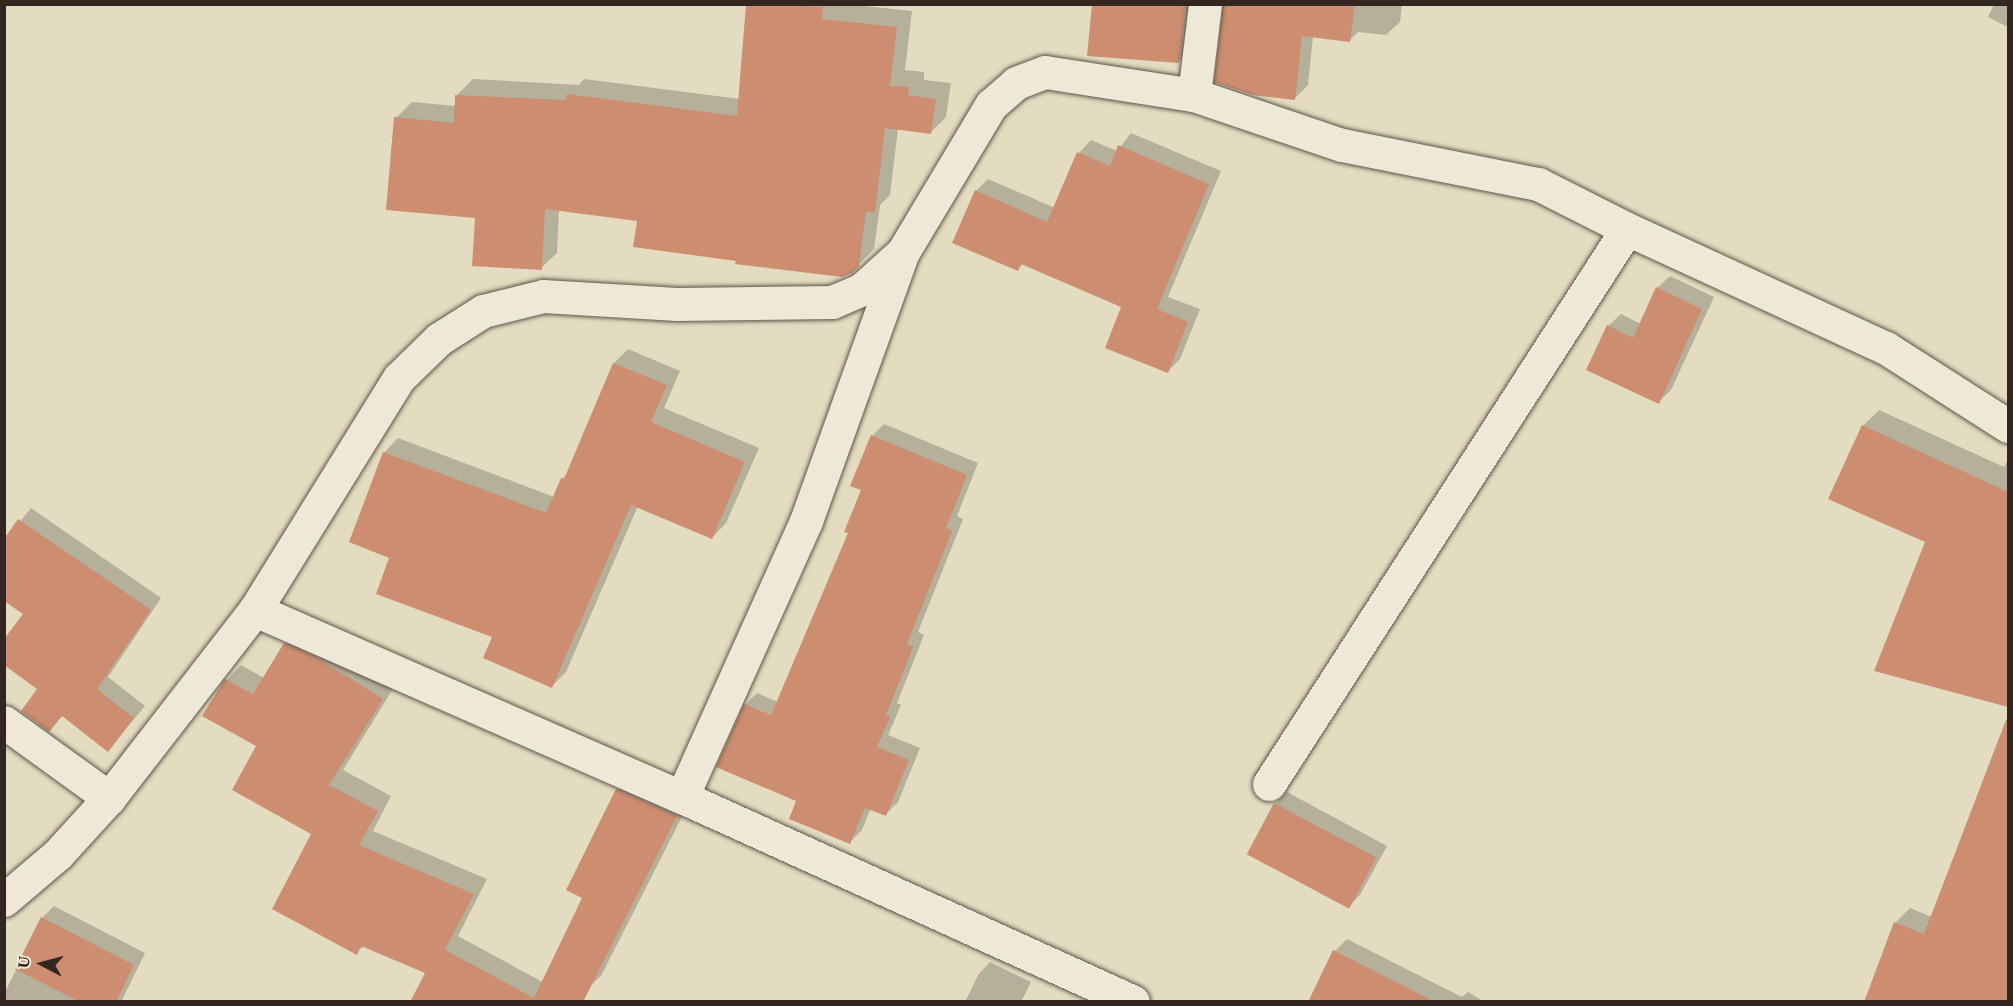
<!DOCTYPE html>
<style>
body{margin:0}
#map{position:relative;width:2013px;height:1006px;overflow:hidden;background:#e3dcc1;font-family:"EB Garamond",serif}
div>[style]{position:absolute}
.shadow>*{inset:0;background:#0003}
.building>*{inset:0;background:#cd8d70;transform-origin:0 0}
.roads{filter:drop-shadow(0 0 2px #5f5448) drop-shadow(0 0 2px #5f5448)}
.minor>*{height:33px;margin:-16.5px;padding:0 16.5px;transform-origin:16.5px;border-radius:16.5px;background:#ede8d7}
span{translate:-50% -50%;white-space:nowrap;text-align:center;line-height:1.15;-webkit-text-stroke:4.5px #ede8d7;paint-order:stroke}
.frame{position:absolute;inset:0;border:6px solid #332620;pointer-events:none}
.north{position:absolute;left:12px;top:934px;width:60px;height:60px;-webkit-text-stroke:4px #ede8d7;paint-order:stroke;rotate:276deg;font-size:16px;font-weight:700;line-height:24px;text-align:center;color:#332620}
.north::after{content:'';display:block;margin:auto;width:21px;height:27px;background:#332620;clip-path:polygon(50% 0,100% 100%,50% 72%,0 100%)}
</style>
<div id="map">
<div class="shadow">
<div style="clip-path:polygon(747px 4px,846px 4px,912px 11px,905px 70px,924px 72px,924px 80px,951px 83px,946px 117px,930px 133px,898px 128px,890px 195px,880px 205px,874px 249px,858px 265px,738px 259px,638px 220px,559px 209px,557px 253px,541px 268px,476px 216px,396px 118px,412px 102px,456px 106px,457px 95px,473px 79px,579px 85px,584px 79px,740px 99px)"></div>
<div style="clip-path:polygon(1093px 4px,1197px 4px,1192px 48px,1178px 62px)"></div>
<div style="clip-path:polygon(1225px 4px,1402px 4px,1400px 22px,1386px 35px,1358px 32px,1350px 40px,1313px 36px,1308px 85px,1295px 98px)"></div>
<div style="clip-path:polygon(1994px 4px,2008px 4px,2008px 27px,1988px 17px)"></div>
<div style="clip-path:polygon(1131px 133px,1221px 171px,1168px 297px,1200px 309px,1180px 359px,1168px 371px,1123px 306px,1023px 264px,1017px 269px,976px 191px,988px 179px,1055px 208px,1079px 153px,1091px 140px,1117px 151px)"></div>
<div style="clip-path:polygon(1670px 276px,1714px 297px,1671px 390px,1658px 402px,1608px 326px,1621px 314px,1641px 324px,1657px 288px)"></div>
<div style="clip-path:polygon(628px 349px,680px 371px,664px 408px,759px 448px,726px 523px,712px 538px,638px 506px,566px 672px,552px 686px,494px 636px,391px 557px,384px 453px,398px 438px,554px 497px,562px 479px,568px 473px,614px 363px)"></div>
<div style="clip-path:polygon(1879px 410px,2004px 467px,2008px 459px,2008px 706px,1876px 670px,1927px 542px,1863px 426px)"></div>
<div style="clip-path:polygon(884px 424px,978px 463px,957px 516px,963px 519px,918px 632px,924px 635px,897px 703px,901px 705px,888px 735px,920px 748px,898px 802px,886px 814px,871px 808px,862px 830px,850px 842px,798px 800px,745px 705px,757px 693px,778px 702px,849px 532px,863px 490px,872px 436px)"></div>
<div style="clip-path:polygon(31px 508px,161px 598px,108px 677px,145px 706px,108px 750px,63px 715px,49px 730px,25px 613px,4px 541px)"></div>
<div style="clip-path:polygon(300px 630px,396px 684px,343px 770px,391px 796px,373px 831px,487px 879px,458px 936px,561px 992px,556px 1002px,412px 1002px,427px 972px,364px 946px,356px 953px,313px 833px,258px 745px,204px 715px,227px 680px,241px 665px,264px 678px,285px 644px)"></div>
<div style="clip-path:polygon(2004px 753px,2008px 755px,2008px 1002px,1865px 1002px,1895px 923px,1910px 908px,1932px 917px)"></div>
<div style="clip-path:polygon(630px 777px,689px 803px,601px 976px,588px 988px,584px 897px,568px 889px,618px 790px)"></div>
<div style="clip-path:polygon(1287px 792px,1387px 846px,1360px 895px,1348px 907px,1275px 804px)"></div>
<div style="clip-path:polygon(54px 906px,145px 953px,121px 1002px,83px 1002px,78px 999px,76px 1002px,4px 1002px,4px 994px,42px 918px)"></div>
<div style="clip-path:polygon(1347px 939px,1462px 997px,1468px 992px,1485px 1002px,1309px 1002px,1335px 951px)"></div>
<div style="clip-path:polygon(990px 962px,1031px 982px,1021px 1002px,965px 1002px,978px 975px)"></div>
</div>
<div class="building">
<div style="clip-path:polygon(746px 4px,823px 7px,822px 19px,897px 27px,890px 86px,909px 87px,908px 95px,936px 99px,931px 134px,885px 128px,875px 213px,866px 211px,859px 266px,852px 273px,842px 277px,735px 264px,736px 261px,633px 247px,637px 221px,545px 209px,542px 270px,472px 266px,475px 218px,386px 210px,394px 117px,454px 123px,455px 95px,566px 100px,567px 94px,737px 116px)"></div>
<div style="clip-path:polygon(1092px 4px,1186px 4px,1179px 63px,1087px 56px)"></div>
<div style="clip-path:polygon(1223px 4px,1355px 4px,1350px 42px,1302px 36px,1295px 100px,1253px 95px,1214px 82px)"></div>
<div style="clip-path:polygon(1118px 145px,1209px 184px,1157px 309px,1188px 322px,1168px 373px,1105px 348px,1121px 307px,1021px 264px,1018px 271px,952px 243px,975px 190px,1047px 222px,1077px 152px,1110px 166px)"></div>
<div style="clip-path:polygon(1656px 287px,1702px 309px,1659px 404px,1586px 370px,1607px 325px,1633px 338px)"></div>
<div style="clip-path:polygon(613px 363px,667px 385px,651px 422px,745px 462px,712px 539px,631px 505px,552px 688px,483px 658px,492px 637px,376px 594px,389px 558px,349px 542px,383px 452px,546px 513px,561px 478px,564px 479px)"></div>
<div style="clip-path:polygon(1862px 425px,2008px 492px,2008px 707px,1874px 671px,1925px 542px,1828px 499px)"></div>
<div style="clip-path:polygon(871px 435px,967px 475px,946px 528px,952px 531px,907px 644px,913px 647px,886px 715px,890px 717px,877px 747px,909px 760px,886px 816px,865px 808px,850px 844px,789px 819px,796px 801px,716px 767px,744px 704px,771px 715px,848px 533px,844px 532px,861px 490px,850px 486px)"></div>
<div style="clip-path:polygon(18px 519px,151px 610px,97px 689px,134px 718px,108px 752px,62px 716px,49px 732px,21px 711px,37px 689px,4px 665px,4px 639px,23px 614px,4px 601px,4px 539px)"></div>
<div style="clip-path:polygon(284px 643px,314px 656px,383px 699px,329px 785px,378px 811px,359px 845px,474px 894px,445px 950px,534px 998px,582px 898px,566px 890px,616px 789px,677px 816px,583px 1002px,410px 1002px,425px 973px,361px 946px,357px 955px,272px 909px,311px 834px,232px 790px,256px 746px,202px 716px,225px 679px,253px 694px)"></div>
<div style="clip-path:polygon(2006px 720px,2008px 720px,2008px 1002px,1864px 1002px,1894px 922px,1924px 934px)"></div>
<div style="left:1274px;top:803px;width:116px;height:58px;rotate:28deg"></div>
<div style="clip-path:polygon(41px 917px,134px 965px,116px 1002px,80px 1002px,15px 969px)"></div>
<div style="clip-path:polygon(1333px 950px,1435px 1002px,1308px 1002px)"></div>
</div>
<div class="roads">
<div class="minor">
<div style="left:1194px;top:95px;width:92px;rotate:-83.1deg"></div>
<div style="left:255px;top:610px;width:466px;rotate:23.7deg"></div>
<div style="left:682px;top:797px;width:495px;rotate:24.4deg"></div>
<div style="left:4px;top:722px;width:130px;rotate:35.9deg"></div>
<div style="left:1269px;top:784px;width:660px;rotate:-57.18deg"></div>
<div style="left:682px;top:797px;width:303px;rotate:-65.8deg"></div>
<div style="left:806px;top:521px;width:281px;rotate:-70.2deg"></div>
<div style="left:4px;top:900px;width:71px;rotate:-40.4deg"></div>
<div style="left:58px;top:854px;width:76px;rotate:-47.7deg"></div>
<div style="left:109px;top:798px;width:238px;rotate:-52.2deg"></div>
<div style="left:255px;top:610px;width:273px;rotate:-58.2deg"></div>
<div style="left:399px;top:378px;width:56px;rotate:-44.3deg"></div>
<div style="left:439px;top:339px;width:52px;rotate:-32.5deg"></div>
<div style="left:483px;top:311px;width:62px;rotate:-14deg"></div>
<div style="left:543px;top:296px;width:134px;rotate:3.4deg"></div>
<div style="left:677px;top:304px;width:155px;rotate:-0.7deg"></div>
<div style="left:832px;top:302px;width:33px;rotate:-23deg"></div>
<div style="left:862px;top:289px;width:55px;rotate:-42.1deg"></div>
<div style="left:903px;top:252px;width:171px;rotate:-59.1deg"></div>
<div style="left:991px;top:105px;width:33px;rotate:-41deg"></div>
<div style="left:1016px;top:83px;width:31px;rotate:-21deg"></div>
<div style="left:1045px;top:72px;width:151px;rotate:8.8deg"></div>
<div style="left:1194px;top:95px;width:156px;rotate:18.7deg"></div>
<div style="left:1342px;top:145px;width:200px;rotate:11.3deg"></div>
<div style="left:1538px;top:184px;width:100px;rotate:26.8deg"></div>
<div style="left:1627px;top:229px;width:285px;rotate:24.7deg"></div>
<div style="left:1886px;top:348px;width:145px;rotate:32.6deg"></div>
</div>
</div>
<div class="frame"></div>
<div class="north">U</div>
</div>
